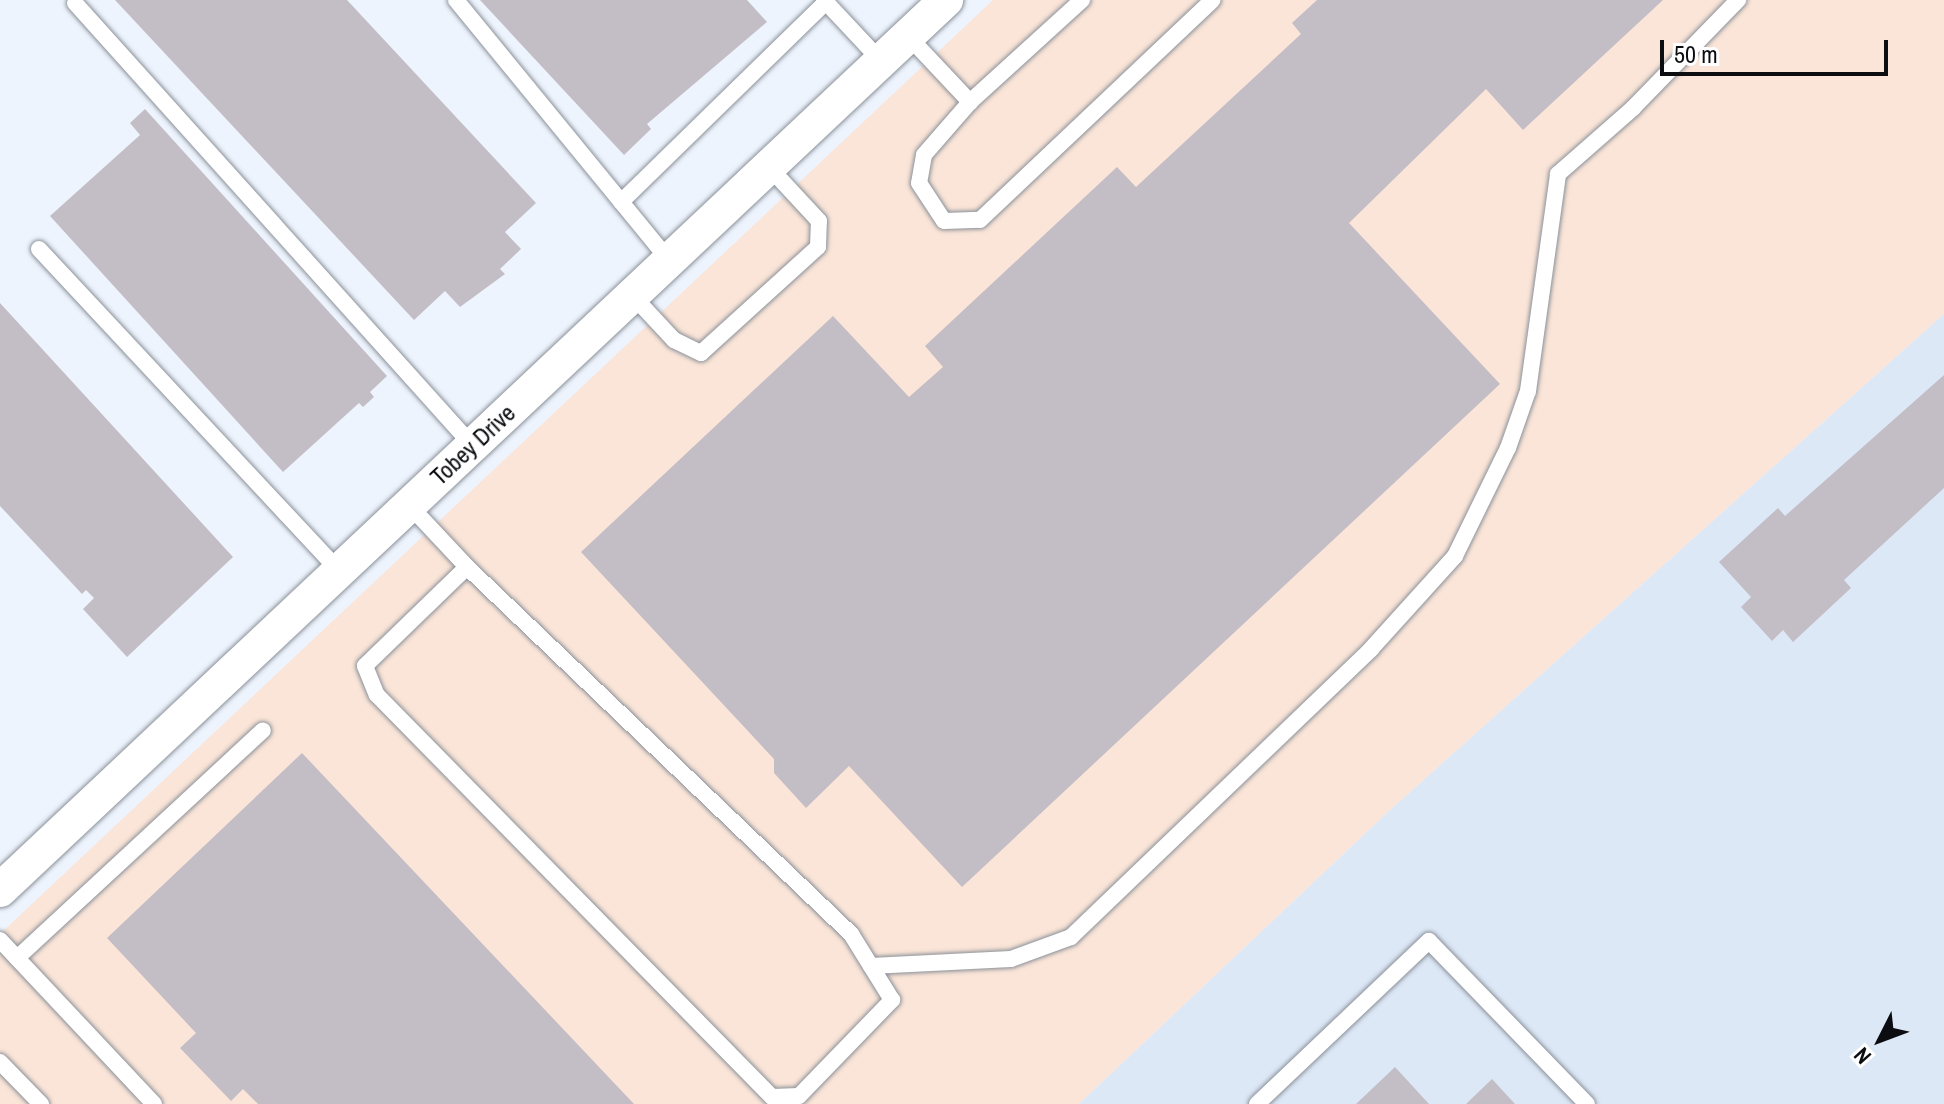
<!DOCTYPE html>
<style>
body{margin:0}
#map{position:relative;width:1944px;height:1104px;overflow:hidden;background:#eef4fd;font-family:"Archivo Narrow",sans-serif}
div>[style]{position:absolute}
.industrial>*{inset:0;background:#fbe5d8}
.built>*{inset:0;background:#dde8f7}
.building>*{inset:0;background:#c3bdc6}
.roads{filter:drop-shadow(0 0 2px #8b9199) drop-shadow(0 0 2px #8b9199)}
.lane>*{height:16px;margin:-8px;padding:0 8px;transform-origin:8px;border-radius:8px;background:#fff}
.street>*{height:34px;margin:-17px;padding:0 17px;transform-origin:17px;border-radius:17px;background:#fff}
span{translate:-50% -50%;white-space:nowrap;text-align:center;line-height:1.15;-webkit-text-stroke:6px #fff;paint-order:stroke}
.street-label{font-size:24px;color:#0b0d10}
.north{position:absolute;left:1840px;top:1000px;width:80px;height:80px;-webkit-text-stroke:6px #fff;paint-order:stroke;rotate:228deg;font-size:22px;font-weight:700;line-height:32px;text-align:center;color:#0b0d10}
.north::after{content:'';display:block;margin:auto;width:28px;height:36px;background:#0b0d10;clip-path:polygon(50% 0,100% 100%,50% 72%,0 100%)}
.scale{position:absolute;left:1660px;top:40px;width:228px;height:36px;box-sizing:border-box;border:4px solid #0b0d10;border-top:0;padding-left:10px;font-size:24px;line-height:28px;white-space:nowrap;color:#0b0d10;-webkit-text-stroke:6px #fff;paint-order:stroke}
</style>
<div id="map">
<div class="industrial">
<div style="clip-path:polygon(993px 0,1944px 0,1944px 314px,1389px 811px,1079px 1104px,0 1104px,0 934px)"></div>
</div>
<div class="built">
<div style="clip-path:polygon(1944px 314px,1944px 1104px,1079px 1104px,1389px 811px)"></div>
</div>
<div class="building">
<div style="clip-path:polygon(115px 0,347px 0,536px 203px,505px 232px,521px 249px,500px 269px,505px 274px,460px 307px,445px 291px,414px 320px)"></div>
<div style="clip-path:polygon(480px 0,747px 0,767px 22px,647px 124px,651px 129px,624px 155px)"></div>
<div style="clip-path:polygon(1317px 0,1663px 0,1523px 130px,1486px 89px,1349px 223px,1500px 384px,962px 887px,849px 766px,806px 808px,774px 773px,774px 759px,581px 552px,833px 316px,909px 397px,943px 367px,925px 346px,1117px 167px,1136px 187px,1301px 34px,1292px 23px)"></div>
<div style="clip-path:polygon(145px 109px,387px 376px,370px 392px,374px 397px,363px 407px,359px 403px,283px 472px,50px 216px,140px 135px,130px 123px)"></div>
<div style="clip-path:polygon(0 303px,233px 557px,127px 657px,83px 609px,94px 598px,86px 590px,82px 594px,0 506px)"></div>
<div style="clip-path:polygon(1944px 375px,1944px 488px,1844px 580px,1851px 588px,1793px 642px,1783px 630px,1772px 641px,1741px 607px,1751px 597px,1719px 562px,1778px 508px,1785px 516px)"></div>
<div style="clip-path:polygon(302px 753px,634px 1104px,258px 1104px,243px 1089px,231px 1101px,180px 1048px,196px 1033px,107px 938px)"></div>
<div style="clip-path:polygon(1395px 1067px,1429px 1104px,1356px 1104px)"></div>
<div style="clip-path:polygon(1492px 1079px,1515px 1104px,1466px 1104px)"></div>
</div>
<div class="roads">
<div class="lane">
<div style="left:456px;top:0;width:336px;rotate:50.7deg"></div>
<div style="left:824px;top:0;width:83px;rotate:46.9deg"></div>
<div style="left:1082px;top:0;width:151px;rotate:137.7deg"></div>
<div style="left:970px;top:102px;width:70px;rotate:131deg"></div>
<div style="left:924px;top:155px;width:28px;rotate:100deg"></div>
<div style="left:919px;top:183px;width:45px;rotate:56.7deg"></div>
<div style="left:944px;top:221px;width:36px;rotate:-2deg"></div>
<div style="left:980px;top:220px;width:320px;rotate:-43.4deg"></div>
<div style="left:75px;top:3px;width:594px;rotate:48.07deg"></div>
<div style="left:908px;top:36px;width:91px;rotate:46.8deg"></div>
<div style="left:621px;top:202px;width:286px;rotate:-44.3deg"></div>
<div style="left:39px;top:249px;width:440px;rotate:47deg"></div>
<div style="left:632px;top:295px;width:62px;rotate:47deg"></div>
<div style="left:674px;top:340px;width:30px;rotate:26deg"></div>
<div style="left:701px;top:353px;width:158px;rotate:-42.2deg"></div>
<div style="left:818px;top:247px;width:26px;rotate:-88deg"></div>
<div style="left:819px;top:221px;width:74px;rotate:-132.8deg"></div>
<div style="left:409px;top:505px;width:85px;rotate:46.9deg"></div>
<div style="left:467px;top:567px;width:142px;rotate:135.9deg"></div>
<div style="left:365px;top:666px;width:31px;rotate:68deg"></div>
<div style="left:377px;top:695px;width:564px;rotate:45.5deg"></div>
<div style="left:772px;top:1097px;width:27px;rotate:-2deg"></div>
<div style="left:799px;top:1096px;width:134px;rotate:-45.9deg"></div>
<div style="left:892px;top:1000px;width:78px;rotate:-121.8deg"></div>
<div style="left:851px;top:934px;width:531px;rotate:-136.3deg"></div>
<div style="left:0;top:940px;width:225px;rotate:46.8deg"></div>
<div style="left:17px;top:958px;width:335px;rotate:-42.8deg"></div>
<div style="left:871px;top:966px;width:140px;rotate:-2.9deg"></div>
<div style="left:1011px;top:959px;width:64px;rotate:-20.1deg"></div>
<div style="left:1071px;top:937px;width:416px;rotate:-43.8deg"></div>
<div style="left:1371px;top:649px;width:125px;rotate:-47.9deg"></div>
<div style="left:1455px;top:556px;width:120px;rotate:-63.9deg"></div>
<div style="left:1508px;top:448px;width:60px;rotate:-70.7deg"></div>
<div style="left:1528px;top:391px;width:219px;rotate:-82.1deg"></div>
<div style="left:1558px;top:174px;width:100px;rotate:-41.3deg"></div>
<div style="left:1633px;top:108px;width:151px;rotate:-45.8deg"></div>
<div style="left:0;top:1062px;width:59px;rotate:45.7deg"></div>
<div style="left:1257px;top:1104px;width:237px;rotate:-43.5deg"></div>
<div style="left:1429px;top:941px;width:227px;rotate:45.9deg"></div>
</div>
<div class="street">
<div style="left:0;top:890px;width:1299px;rotate:-43.25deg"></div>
</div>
</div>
<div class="street-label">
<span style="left:473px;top:445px;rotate:-43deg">Tobey Drive</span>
</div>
<div class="north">N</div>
<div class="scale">50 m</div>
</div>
